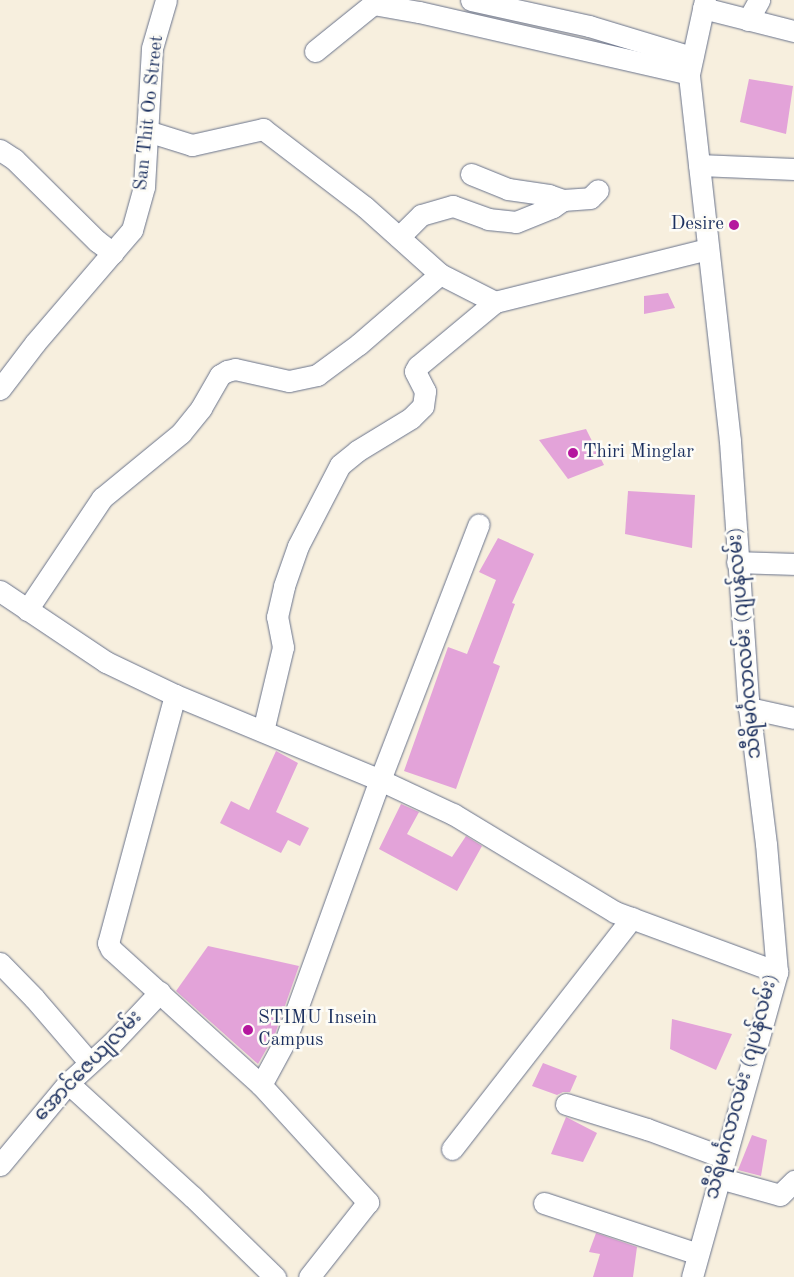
<!DOCTYPE html>
<meta charset="utf-8">
<style>
body{margin:0}
#map{position:relative;width:794px;height:1277px;overflow:hidden;background:#f7efde;font-family:"Old Standard TT","Noto Sans Myanmar",serif}
div>[style]{position:absolute}
.building>*{inset:0;background:#e3a3d9}
.roads{filter:drop-shadow(0 0 1px #68728b) drop-shadow(0 0 1px #68728b)}
.minor>*{height:21px;margin:-10.5px;padding:0 10.5px;transform-origin:10.5px;border-radius:10.5px;background:#fff}
.dots>*{width:14px;height:14px;translate:-50% -50%;box-sizing:border-box;border:2px solid #fdfcf7;border-radius:50%}
span{translate:-50% -50%;white-space:nowrap;text-align:center;line-height:1.15;-webkit-text-stroke:5px #fdfcf7;paint-order:stroke}
.street-label{font-size:19px;color:#1b2f5e}
.poi-label{font-size:19px;color:#1b2f5e}
.right{translate:-100% -50%;text-align:right}
.left{translate:0 -50%;text-align:left}
</style>
<div id="map">
<div class="building">
<div style="clip-path:polygon(749px 79px,793px 86px,786px 134px,740px 122px)"></div>
<div style="clip-path:polygon(668px 293px,675px 308px,644px 314px,644px 296px)"></div>
<div style="clip-path:polygon(586px 429px,604px 465px,568px 479px,539px 440px)"></div>
<div style="clip-path:polygon(628px 491px,695px 495px,692px 548px,625px 534px)"></div>
<div style="clip-path:polygon(498px 538px,534px 554px,512px 603px,515px 604px,493px 663px,500px 666px,456px 789px,404px 771px,448px 647px,467px 654px,496px 580px,479px 572px)"></div>
<div style="clip-path:polygon(276px 751px,298px 763px,276px 812px,309px 828px,300px 846px,288px 840px,281px 853px,220px 823px,231px 801px,249px 810px)"></div>
<div style="clip-path:polygon(401px 804px,419px 812px,407px 834px,452px 857px,466px 836px,482px 846px,457px 891px,379px 849px)"></div>
<div style="clip-path:polygon(208px 946px,299px 966px,275px 1034px,258px 1064px,176px 991px)"></div>
<div style="clip-path:polygon(672px 1019px,732px 1034px,716px 1070px,670px 1049px)"></div>
<div style="clip-path:polygon(543px 1063px,577px 1076px,570px 1092px,563px 1092px,557px 1095px,532px 1086px)"></div>
<div style="clip-path:polygon(566px 1117px,597px 1133px,583px 1162px,551px 1154px)"></div>
<div style="clip-path:polygon(752px 1135px,767px 1140px,761px 1176px,738px 1170px)"></div>
<div style="clip-path:polygon(596px 1233px,637px 1247px,633px 1277px,593px 1277px,600px 1254px,589px 1252px)"></div>
</div>
<div class="roads">
<div class="minor">
<div style="left:471px;top:0;width:121px;rotate:12.4deg"></div>
<div style="left:589px;top:26px;width:108px;rotate:16.8deg"></div>
<div style="left:703px;top:8px;width:94px;rotate:14.2deg"></div>
<div style="left:748px;top:20px;width:23px;rotate:-61deg"></div>
<div style="left:315px;top:51px;width:75px;rotate:-39deg"></div>
<div style="left:373px;top:4px;width:47px;rotate:9.9deg"></div>
<div style="left:419px;top:12px;width:277px;rotate:12.9deg"></div>
<div style="left:147px;top:131px;width:47px;rotate:17.3deg"></div>
<div style="left:192px;top:145px;width:73px;rotate:-12.7deg"></div>
<div style="left:263px;top:129px;width:128px;rotate:37.4deg"></div>
<div style="left:365px;top:207px;width:101px;rotate:41.8deg"></div>
<div style="left:0;top:150px;width:17px;rotate:33deg"></div>
<div style="left:14px;top:159px;width:117px;rotate:44.7deg"></div>
<div style="left:97px;top:241px;width:20px;rotate:37deg"></div>
<div style="left:699px;top:165px;width:95px;rotate:2.4deg"></div>
<div style="left:471px;top:174px;width:40px;rotate:22deg"></div>
<div style="left:508px;top:189px;width:41px;rotate:8.3deg"></div>
<div style="left:549px;top:195px;width:15px;rotate:20deg"></div>
<div style="left:399px;top:237px;width:31px;rotate:-45deg"></div>
<div style="left:421px;top:215px;width:33px;rotate:-16deg"></div>
<div style="left:453px;top:206px;width:37px;rotate:20deg"></div>
<div style="left:488px;top:219px;width:28px;rotate:6deg"></div>
<div style="left:516px;top:222px;width:40px;rotate:-22deg"></div>
<div style="left:553px;top:207px;width:12px;rotate:-35deg"></div>
<div style="left:563px;top:200px;width:27px;rotate:-4deg"></div>
<div style="left:590px;top:198px;width:11px;rotate:-45deg"></div>
<div style="left:0;top:389px;width:58px;rotate:-52.7deg"></div>
<div style="left:35px;top:343px;width:149px;rotate:-49.4deg"></div>
<div style="left:132px;top:230px;width:45px;rotate:-74.4deg"></div>
<div style="left:144px;top:187px;width:139px;rotate:-86.7deg"></div>
<div style="left:152px;top:48px;width:50px;rotate:-73.7deg"></div>
<div style="left:737px;top:562px;width:57px;rotate:2deg"></div>
<div style="left:0;top:591px;width:128px;rotate:33.8deg"></div>
<div style="left:106px;top:662px;width:76px;rotate:25.6deg"></div>
<div style="left:175px;top:695px;width:222px;rotate:22.5deg"></div>
<div style="left:380px;top:780px;width:81px;rotate:25deg"></div>
<div style="left:453px;top:814px;width:189px;rotate:31.2deg"></div>
<div style="left:615px;top:912px;width:173px;rotate:20.3deg"></div>
<div style="left:27px;top:610px;width:135px;rotate:-56.2deg"></div>
<div style="left:102px;top:498px;width:102px;rotate:-39.4deg"></div>
<div style="left:181px;top:433px;width:32px;rotate:-51deg"></div>
<div style="left:201px;top:408px;width:38px;rotate:-60deg"></div>
<div style="left:220px;top:375px;width:8px;rotate:-30deg"></div>
<div style="left:227px;top:371px;width:8px;rotate:-14deg"></div>
<div style="left:235px;top:369px;width:55px;rotate:12.5deg"></div>
<div style="left:289px;top:381px;width:29px;rotate:-12deg"></div>
<div style="left:317px;top:375px;width:52px;rotate:-36.4deg"></div>
<div style="left:359px;top:344px;width:107px;rotate:-40.8deg"></div>
<div style="left:440px;top:274px;width:62px;rotate:27deg"></div>
<div style="left:175px;top:695px;width:257px;rotate:105.1deg"></div>
<div style="left:108px;top:943px;width:7px;rotate:63deg"></div>
<div style="left:111px;top:949px;width:202px;rotate:42.2deg"></div>
<div style="left:261px;top:1085px;width:159px;rotate:47.6deg"></div>
<div style="left:368px;top:1202px;width:95px;rotate:128.2deg"></div>
<div style="left:749px;top:708px;width:46px;rotate:12.5deg"></div>
<div style="left:263px;top:731px;width:86px;rotate:-76.6deg"></div>
<div style="left:283px;top:647px;width:31px;rotate:-101deg"></div>
<div style="left:277px;top:617px;width:32px;rotate:-77deg"></div>
<div style="left:284px;top:586px;width:42px;rotate:-70.7deg"></div>
<div style="left:298px;top:546px;width:91px;rotate:-62.6deg"></div>
<div style="left:340px;top:465px;width:22px;rotate:-39deg"></div>
<div style="left:357px;top:451px;width:63px;rotate:-31.4deg"></div>
<div style="left:411px;top:418px;width:17px;rotate:-45deg"></div>
<div style="left:423px;top:406px;width:15px;rotate:-82deg"></div>
<div style="left:425px;top:391px;width:22px;rotate:-117deg"></div>
<div style="left:415px;top:371px;width:6px;rotate:-59deg"></div>
<div style="left:418px;top:366px;width:100px;rotate:-39.7deg"></div>
<div style="left:495px;top:302px;width:219px;rotate:-14deg"></div>
<div style="left:0;top:963px;width:49px;rotate:45.8deg"></div>
<div style="left:34px;top:998px;width:84px;rotate:49.3deg"></div>
<div style="left:68px;top:1083px;width:169px;rotate:42.4deg"></div>
<div style="left:193px;top:1197px;width:115px;rotate:44.3deg"></div>
<div style="left:261px;top:1085px;width:52px;rotate:-61.5deg"></div>
<div style="left:286px;top:1039px;width:276px;rotate:-70.1deg"></div>
<div style="left:380px;top:780px;width:274px;rotate:-68.9deg"></div>
<div style="left:566px;top:1104px;width:85px;rotate:17.2deg"></div>
<div style="left:647px;top:1129px;width:83px;rotate:20.4deg"></div>
<div style="left:452px;top:1149px;width:293px;rotate:-52.1deg"></div>
<div style="left:0;top:1165px;width:107px;rotate:-50.3deg"></div>
<div style="left:68px;top:1083px;width:59px;rotate:-42.3deg"></div>
<div style="left:112px;top:1043px;width:70px;rotate:-46.7deg"></div>
<div style="left:719px;top:1178px;width:63px;rotate:15.6deg"></div>
<div style="left:780px;top:1195px;width:20px;rotate:-45deg"></div>
<div style="left:544px;top:1203px;width:162px;rotate:18.3deg"></div>
<div style="left:692px;top:1277px;width:317px;rotate:-74.4deg"></div>
<div style="left:777px;top:972px;width:128px;rotate:-94.9deg"></div>
<div style="left:766px;top:844px;width:146px;rotate:-97.1deg"></div>
<div style="left:748px;top:699px;width:259px;rotate:-94deg"></div>
<div style="left:730px;top:441px;width:369px;rotate:-96.4deg"></div>
<div style="left:689px;top:74px;width:76px;rotate:-77.8deg"></div>
</div>
</div>
<div class="dots">
<div style="left:734px;top:225px;background:#b5179e"></div>
<div style="left:573px;top:453px;background:#b5179e"></div>
<div style="left:248px;top:1030px;background:#b5179e"></div>
</div>
<div class="street-label">
<span style="left:150px;top:113px;rotate:-84deg">San Thit Oo Street</span>
<span style="left:746px;top:643px;rotate:-95deg">သီရိမင်္ဂလာလမ်း (ဂျပန်လမ်း)</span>
<span style="left:89px;top:1067px;rotate:-46deg">အောင်ဇေယျလမ်း</span>
<span style="left:743px;top:1087px;rotate:-75deg">သီရိမင်္ဂလာလမ်း (ဂျပန်လမ်း)</span>
</div>
<div class="poi-label">
<span class="right" style="left:724px;top:225px">Desire</span>
<span class="left" style="left:583px;top:453px">Thiri Minglar</span>
<span class="left" style="left:258px;top:1030px">STIMU Insein<br>Campus</span>
</div>
</div>
